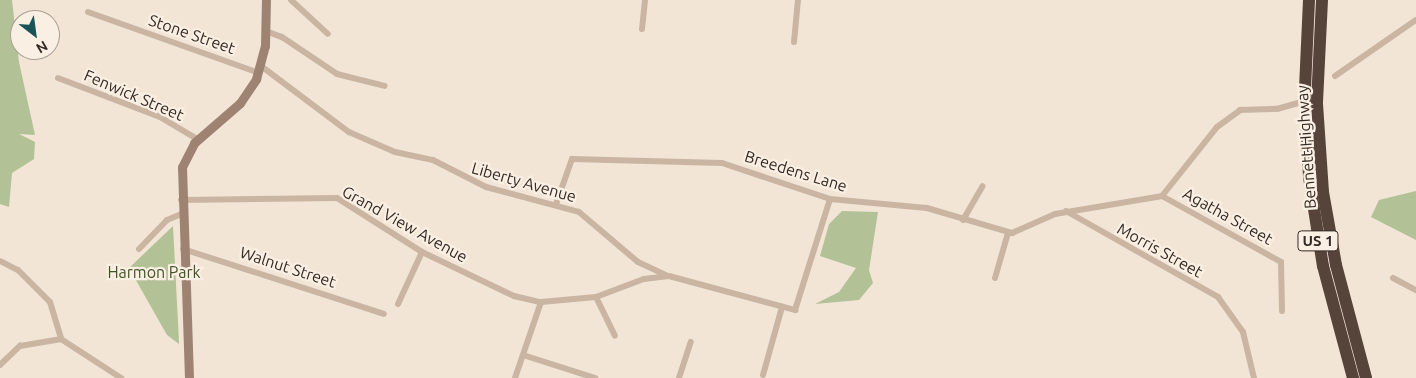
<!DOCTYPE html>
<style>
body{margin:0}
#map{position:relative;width:1416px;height:378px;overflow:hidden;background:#f2e5d6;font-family:Ubuntu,sans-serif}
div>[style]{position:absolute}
.green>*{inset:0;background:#b2c196}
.street>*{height:6px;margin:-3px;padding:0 3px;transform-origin:3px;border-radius:3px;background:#cab5a2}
.secondary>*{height:9px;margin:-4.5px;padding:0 4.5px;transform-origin:4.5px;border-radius:4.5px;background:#9e8373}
.highway>*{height:12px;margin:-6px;padding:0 6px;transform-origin:6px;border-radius:6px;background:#56443b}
span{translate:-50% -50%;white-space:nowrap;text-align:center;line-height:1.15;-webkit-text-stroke:4.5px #faefe3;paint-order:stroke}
.shield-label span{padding:1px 4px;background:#faefe3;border:1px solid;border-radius:4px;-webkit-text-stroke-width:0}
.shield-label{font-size:15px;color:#352a25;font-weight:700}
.street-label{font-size:16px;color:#352a25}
.park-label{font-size:16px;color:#435427}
.north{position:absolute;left:10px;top:10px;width:50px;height:50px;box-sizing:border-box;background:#faefe3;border:1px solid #aba097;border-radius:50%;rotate:150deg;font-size:14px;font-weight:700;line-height:20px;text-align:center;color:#352a25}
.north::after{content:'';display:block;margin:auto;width:18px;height:22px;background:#185358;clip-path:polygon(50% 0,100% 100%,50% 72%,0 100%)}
</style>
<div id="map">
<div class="green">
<div style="clip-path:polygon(0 0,12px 0,19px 62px,35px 135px,19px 134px,35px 142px,34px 159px,12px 173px,9px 207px,0 204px)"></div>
<div style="clip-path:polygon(1416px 191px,1416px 240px,1371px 217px,1379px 200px)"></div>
<div style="clip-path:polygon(842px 211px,878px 212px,869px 270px,873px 283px,859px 300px,815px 304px,839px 292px,856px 268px,820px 256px,829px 224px)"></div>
<div style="clip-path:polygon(173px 226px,179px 342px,179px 344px,167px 335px,129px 268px)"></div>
</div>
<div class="street">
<div style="left:291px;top:0;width:50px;rotate:42.6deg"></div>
<div style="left:88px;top:12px;width:182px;rotate:19.6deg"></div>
<div style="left:642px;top:29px;width:29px;rotate:-84deg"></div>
<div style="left:266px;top:31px;width:17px;rotate:21deg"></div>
<div style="left:282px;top:37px;width:66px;rotate:33.9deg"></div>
<div style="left:337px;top:74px;width:49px;rotate:14deg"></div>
<div style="left:794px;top:42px;width:42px;rotate:-84.6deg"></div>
<div style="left:261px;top:66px;width:110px;rotate:36.9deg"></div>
<div style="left:349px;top:132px;width:50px;rotate:23.5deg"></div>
<div style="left:395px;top:152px;width:39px;rotate:12deg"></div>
<div style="left:433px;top:160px;width:59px;rotate:27deg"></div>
<div style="left:486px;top:187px;width:96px;rotate:15deg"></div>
<div style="left:579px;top:212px;width:77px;rotate:40.3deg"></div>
<div style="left:638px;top:262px;width:31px;rotate:25deg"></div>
<div style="left:1335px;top:76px;width:98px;rotate:-34.7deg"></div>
<div style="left:58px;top:78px;width:109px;rotate:20.9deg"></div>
<div style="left:160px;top:117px;width:43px;rotate:30.7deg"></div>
<div style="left:1162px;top:196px;width:136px;rotate:29deg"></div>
<div style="left:1281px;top:262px;width:49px;rotate:88.8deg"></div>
<div style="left:181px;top:200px;width:156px;rotate:-0.7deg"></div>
<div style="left:337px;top:198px;width:101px;rotate:32.4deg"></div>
<div style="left:422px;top:252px;width:102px;rotate:25.6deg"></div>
<div style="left:514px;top:296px;width:28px;rotate:13deg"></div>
<div style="left:541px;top:302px;width:55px;rotate:-5.2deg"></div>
<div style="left:596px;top:297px;width:51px;rotate:-20.6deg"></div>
<div style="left:644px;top:279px;width:25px;rotate:-7deg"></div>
<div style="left:669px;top:276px;width:131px;rotate:15.1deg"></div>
<div style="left:795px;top:310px;width:116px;rotate:-72.5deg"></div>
<div style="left:556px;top:204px;width:48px;rotate:-70.4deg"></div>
<div style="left:572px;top:159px;width:150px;rotate:1.5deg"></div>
<div style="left:722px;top:163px;width:114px;rotate:18.4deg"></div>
<div style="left:830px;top:199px;width:97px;rotate:5.3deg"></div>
<div style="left:927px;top:208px;width:89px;rotate:16.4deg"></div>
<div style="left:1012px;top:233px;width:47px;rotate:-23.8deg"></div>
<div style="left:1055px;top:214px;width:109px;rotate:-9.5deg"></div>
<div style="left:1162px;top:196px;width:88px;rotate:-51.4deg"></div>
<div style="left:1217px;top:127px;width:29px;rotate:-36deg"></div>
<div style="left:1240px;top:110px;width:37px;rotate:-2deg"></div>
<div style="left:1277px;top:109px;width:29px;rotate:-16deg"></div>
<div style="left:1066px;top:211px;width:175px;rotate:29.5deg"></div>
<div style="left:1218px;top:297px;width:43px;rotate:54.5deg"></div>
<div style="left:1243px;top:332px;width:47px;rotate:76.6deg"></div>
<div style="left:963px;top:220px;width:39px;rotate:-60deg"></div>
<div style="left:139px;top:249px;width:40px;rotate:-46deg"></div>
<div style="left:167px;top:220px;width:15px;rotate:-23deg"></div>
<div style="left:183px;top:249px;width:211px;rotate:17.9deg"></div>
<div style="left:0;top:261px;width:20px;rotate:27deg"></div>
<div style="left:18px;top:270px;width:45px;rotate:45deg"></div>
<div style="left:50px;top:302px;width:39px;rotate:73deg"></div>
<div style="left:995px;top:278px;width:47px;rotate:-73.9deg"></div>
<div style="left:1393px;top:278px;width:26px;rotate:28deg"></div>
<div style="left:596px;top:297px;width:43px;rotate:64deg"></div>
<div style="left:398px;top:304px;width:57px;rotate:-65.2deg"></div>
<div style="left:523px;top:355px;width:76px;rotate:17.7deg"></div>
<div style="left:0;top:365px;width:28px;rotate:-44deg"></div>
<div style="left:20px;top:346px;width:42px;rotate:-9.7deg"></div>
<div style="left:61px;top:339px;width:72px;rotate:33deg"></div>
<div style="left:763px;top:375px;width:71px;rotate:-74.4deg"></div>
<div style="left:515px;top:378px;width:80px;rotate:-71.1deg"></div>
<div style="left:679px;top:378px;width:38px;rotate:-72deg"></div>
</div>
<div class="secondary">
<div style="left:189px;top:378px;width:211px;rotate:-91.9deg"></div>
<div style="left:182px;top:167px;width:27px;rotate:-63deg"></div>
<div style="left:194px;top:143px;width:61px;rotate:-41deg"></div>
<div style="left:240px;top:103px;width:29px;rotate:-56deg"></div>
<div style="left:256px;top:79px;width:34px;rotate:-75deg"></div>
<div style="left:265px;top:46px;width:46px;rotate:-88.8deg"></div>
</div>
<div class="highway">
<div style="left:1309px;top:0;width:88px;rotate:92.6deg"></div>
<div style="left:1305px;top:88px;width:89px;rotate:87.4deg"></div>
<div style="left:1309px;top:177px;width:90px;rotate:81.1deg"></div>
<div style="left:1323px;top:266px;width:116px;rotate:75deg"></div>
<div style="left:1322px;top:0;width:104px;rotate:92.8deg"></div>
<div style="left:1317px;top:104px;width:88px;rotate:86.1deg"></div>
<div style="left:1323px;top:192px;width:74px;rotate:79.9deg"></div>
<div style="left:1336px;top:265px;width:117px;rotate:75.1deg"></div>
</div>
<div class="shield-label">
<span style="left:1318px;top:241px">US 1</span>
</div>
<div class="street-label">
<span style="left:192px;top:34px;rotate:19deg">Stone Street</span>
<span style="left:134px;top:95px;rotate:23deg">Fenwick Street</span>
<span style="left:1306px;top:147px;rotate:-94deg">Bennett Highway</span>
<span style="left:796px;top:171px;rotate:17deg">Breedens Lane</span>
<span style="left:524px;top:182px;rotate:16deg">Liberty Avenue</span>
<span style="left:1228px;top:216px;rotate:29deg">Agatha Street</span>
<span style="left:405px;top:224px;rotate:29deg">Grand View Avenue</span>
<span style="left:1160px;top:250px;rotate:29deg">Morris Street</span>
<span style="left:288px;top:267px;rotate:18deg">Walnut Street</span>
</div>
<div class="park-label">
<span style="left:154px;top:272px">Harmon Park</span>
</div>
<div class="north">N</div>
</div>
